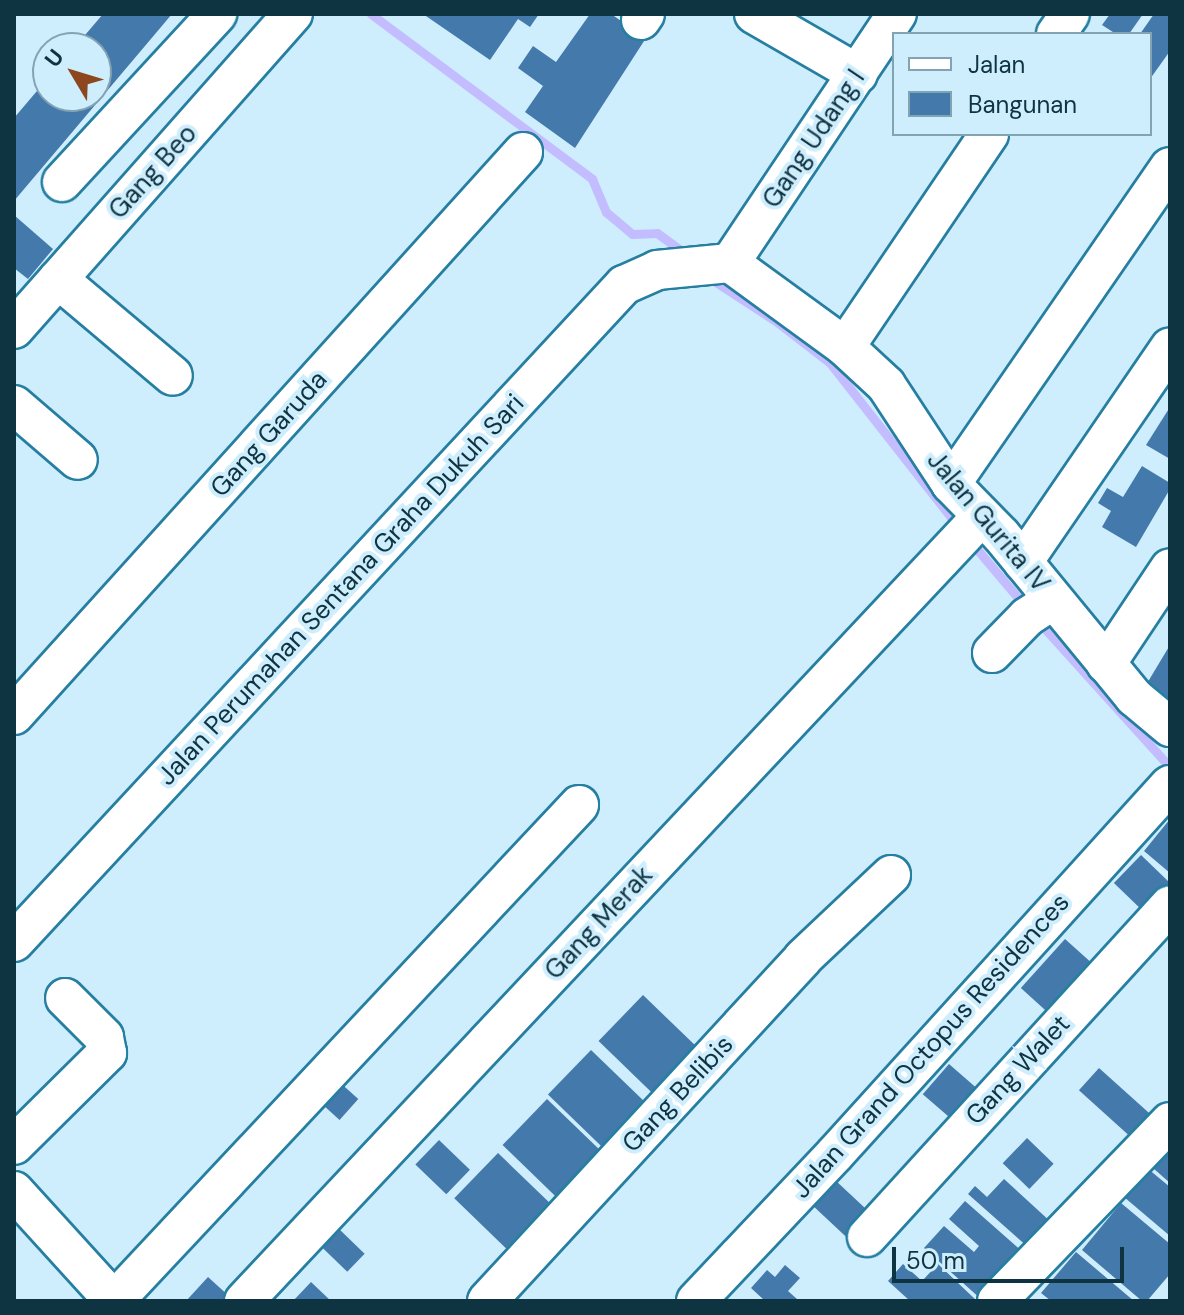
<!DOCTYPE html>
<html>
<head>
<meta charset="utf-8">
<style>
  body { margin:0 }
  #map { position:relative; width:1184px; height:1315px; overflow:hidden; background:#cfeefd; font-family:"DM Sans",sans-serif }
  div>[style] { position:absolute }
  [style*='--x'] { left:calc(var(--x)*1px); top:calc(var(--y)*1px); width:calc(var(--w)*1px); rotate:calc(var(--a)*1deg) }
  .stream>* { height:9px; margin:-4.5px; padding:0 4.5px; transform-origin:4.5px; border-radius:4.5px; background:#c3bdff }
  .building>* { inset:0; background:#4479ab; transform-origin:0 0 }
  .roads { filter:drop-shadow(2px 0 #267fa1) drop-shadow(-2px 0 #267fa1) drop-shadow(0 2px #267fa1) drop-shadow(0 -2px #267fa1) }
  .minor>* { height:38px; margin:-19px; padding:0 19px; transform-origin:19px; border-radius:19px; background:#fff }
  span { translate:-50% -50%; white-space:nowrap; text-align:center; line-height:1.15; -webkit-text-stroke:8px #cfeefd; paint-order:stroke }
  .street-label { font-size:26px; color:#0e3341 }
  .frame { position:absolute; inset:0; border:16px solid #0e3341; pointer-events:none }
  .legend { position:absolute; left:892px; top:32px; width:260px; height:104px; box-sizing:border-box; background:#cfeefd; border:2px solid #82a3b2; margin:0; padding:10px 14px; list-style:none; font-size:24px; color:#0e3341 }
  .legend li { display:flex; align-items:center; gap:16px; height:40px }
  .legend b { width:40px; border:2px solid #82a3b2 }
  .north { position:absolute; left:32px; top:32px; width:80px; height:80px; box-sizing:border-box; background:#cfeefd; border:2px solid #82a3b2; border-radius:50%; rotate:308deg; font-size:22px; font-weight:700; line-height:32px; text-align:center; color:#0e3341 }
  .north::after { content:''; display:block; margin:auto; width:28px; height:36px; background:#8c471e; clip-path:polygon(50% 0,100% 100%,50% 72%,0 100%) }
  .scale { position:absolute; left:892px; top:1247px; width:232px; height:36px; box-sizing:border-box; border:4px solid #0e3341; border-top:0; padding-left:10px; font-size:24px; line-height:28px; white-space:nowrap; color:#0e3341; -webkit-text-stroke:6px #cfeefd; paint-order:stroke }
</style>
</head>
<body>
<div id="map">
  <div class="stream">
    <div style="--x:371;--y:14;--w:276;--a:36.7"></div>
    <div style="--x:592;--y:179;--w:36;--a:67"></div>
    <div style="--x:606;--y:212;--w:34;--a:40"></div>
    <div style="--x:632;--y:234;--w:25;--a:-2"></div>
    <div style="--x:657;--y:233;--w:41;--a:36"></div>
    <div style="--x:708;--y:277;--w:82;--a:33.1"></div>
    <div style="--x:777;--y:322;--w:67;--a:37.7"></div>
    <div style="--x:830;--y:363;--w:207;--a:51.9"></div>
    <div style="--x:970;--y:541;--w:85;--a:49.8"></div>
    <div style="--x:1037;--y:620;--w:198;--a:47.9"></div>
  </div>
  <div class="building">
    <div style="clip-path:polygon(103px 14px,172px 14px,14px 201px,14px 118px,48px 78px,48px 96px,96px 96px,96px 48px,74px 48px)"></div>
    <div style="clip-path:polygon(423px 14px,539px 14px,530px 27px,518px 19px,490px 60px)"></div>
    <div style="clip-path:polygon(590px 14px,611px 14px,646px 38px,575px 148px,525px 112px,543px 86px,518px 68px,533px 46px,556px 62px)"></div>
    <div style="clip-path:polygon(1110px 14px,1143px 14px,1129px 34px,1116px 34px,1102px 25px)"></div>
    <div style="clip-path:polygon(1154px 14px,1170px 14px,1170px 51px,1150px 79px,1150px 34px,1140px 34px)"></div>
    <div style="clip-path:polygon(14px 215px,53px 249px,28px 279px,14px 268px)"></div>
    <div style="clip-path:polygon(1170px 407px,1170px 459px,1146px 445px)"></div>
    <div style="clip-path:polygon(1142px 466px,1170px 483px,1170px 489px,1136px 547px,1102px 527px,1111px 511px,1098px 503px,1107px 488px,1123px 497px)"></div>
    <div style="clip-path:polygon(1170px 645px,1170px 706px,1143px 690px)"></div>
    <div style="clip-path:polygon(1170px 819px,1170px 873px,1144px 851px)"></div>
    <div style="left:1141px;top:855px;width:40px;height:39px;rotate:44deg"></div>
    <div style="left:1065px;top:939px;width:42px;height:66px;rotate:42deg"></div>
    <div style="left:643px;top:995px;width:84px;height:64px;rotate:44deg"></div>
    <div style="left:591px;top:1050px;width:84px;height:62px;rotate:44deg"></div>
    <div style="left:949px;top:1064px;width:46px;height:40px;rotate:41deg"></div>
    <div style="left:1099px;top:1068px;width:79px;height:30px;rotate:42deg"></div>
    <div style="left:336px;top:1079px;width:30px;height:28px;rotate:42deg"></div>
    <div style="left:547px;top:1099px;width:84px;height:64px;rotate:44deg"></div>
    <div style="left:1027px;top:1138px;width:37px;height:35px;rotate:44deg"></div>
    <div style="left:439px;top:1140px;width:43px;height:34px;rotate:44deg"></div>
    <div style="clip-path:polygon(1166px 1151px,1170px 1154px,1170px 1183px,1153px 1168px)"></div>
    <div style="left:498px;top:1153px;width:84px;height:63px;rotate:44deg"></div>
    <div style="clip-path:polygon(1147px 1168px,1170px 1187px,1170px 1236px,1124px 1197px)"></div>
    <div style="clip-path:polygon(1004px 1179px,1052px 1223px,1029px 1248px,968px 1194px,975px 1186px,987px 1197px)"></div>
    <div style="left:835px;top:1180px;width:49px;height:34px;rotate:43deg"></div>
    <div style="clip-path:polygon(965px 1201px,1024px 1253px,982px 1300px,924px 1248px,944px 1226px,974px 1252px,979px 1246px,949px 1219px)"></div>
    <div style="clip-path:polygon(1121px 1203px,1170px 1244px,1170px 1274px,1147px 1301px,1142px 1301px,1082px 1250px)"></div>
    <div style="left:338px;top:1228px;width:37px;height:25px;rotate:44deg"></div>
    <div style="clip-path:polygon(1076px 1252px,1134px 1301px,1051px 1301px,1041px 1293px)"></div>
    <div style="clip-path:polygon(903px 1264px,922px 1281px,938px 1264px,977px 1301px,910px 1301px,888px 1281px)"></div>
    <div style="clip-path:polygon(785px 1265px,800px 1278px,788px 1291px,797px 1299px,795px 1301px,765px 1301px,751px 1288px,767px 1270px,775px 1277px)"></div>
    <div style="clip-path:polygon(208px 1277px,230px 1297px,226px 1301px,186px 1301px)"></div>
    <div style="clip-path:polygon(311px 1282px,331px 1301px,293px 1301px)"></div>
  </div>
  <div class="roads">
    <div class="minor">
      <div style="--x:754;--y:14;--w:120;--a:30"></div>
      <div style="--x:641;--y:20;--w:7;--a:-56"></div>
      <div style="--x:1056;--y:34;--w:24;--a:-55"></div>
      <div style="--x:62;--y:182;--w:229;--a:-47.3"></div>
      <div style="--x:730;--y:263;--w:142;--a:36.1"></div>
      <div style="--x:845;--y:347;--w:56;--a:42.8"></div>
      <div style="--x:886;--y:385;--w:118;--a:56.7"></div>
      <div style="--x:951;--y:484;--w:71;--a:45.6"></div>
      <div style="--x:1001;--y:535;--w:210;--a:50.6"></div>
      <div style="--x:1134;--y:697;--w:47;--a:39.8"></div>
      <div style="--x:730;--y:263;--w:300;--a:-56.2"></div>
      <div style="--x:58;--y:279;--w:150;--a:40.1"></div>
      <div style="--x:14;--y:329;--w:421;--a:-48.5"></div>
      <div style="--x:845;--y:347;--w:257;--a:-55.9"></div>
      <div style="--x:14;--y:405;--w:84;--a:40.7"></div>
      <div style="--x:951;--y:484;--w:385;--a:-55.4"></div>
      <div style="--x:1023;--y:562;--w:260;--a:-55.6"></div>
      <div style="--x:992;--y:653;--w:50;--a:-45.8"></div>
      <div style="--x:1027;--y:617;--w:31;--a:-33"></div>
      <div style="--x:1106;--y:664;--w:115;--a:-56.3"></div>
      <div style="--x:14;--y:715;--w:759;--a:-47.88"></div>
      <div style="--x:14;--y:942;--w:897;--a:-47.12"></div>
      <div style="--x:624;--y:285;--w:36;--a:-24"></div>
      <div style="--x:657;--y:270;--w:73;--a:-5.5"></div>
      <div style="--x:14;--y:1145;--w:131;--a:-44.7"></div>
      <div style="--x:107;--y:1053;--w:16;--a:-101"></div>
      <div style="--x:104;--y:1037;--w:55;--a:-135"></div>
      <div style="--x:14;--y:1191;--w:149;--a:47.7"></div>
      <div style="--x:867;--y:1237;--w:449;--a:-47.6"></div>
      <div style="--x:114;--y:1301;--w:680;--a:-46.85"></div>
      <div style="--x:244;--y:1301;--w:1076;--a:-46.77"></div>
      <div style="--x:487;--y:1301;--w:466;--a:-47.3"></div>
      <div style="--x:803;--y:958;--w:121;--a:-43.3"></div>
      <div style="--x:696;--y:1301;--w:202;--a:-46.6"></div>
      <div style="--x:835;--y:1154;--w:498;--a:-47.8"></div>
      <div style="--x:997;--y:1301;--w:249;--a:-46"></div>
    </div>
  </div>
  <div class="street-label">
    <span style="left:814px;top:139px;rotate:-56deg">Gang Udang I</span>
    <span style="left:153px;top:172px;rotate:-48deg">Gang Beo</span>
    <span style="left:269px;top:434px;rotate:-48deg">Gang Garuda</span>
    <span style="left:988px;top:522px;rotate:50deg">Jalan Gurita IV</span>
    <span style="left:341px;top:590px;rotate:-47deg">Jalan Perumahan Sentana Graha Dukuh Sari</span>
    <span style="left:599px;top:923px;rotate:-47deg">Gang Merak</span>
    <span style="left:931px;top:1046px;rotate:-48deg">Jalan Grand Octopus Residences</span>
    <span style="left:1018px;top:1070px;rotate:-47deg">Gang Walet</span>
    <span style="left:678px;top:1094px;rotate:-47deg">Gang Belibis</span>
  </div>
  <div class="frame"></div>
  <ul class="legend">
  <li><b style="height:10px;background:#fff"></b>Jalan</li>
  <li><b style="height:22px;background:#4479ab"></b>Bangunan</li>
  </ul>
  <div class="north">U</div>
  <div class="scale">50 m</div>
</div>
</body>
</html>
